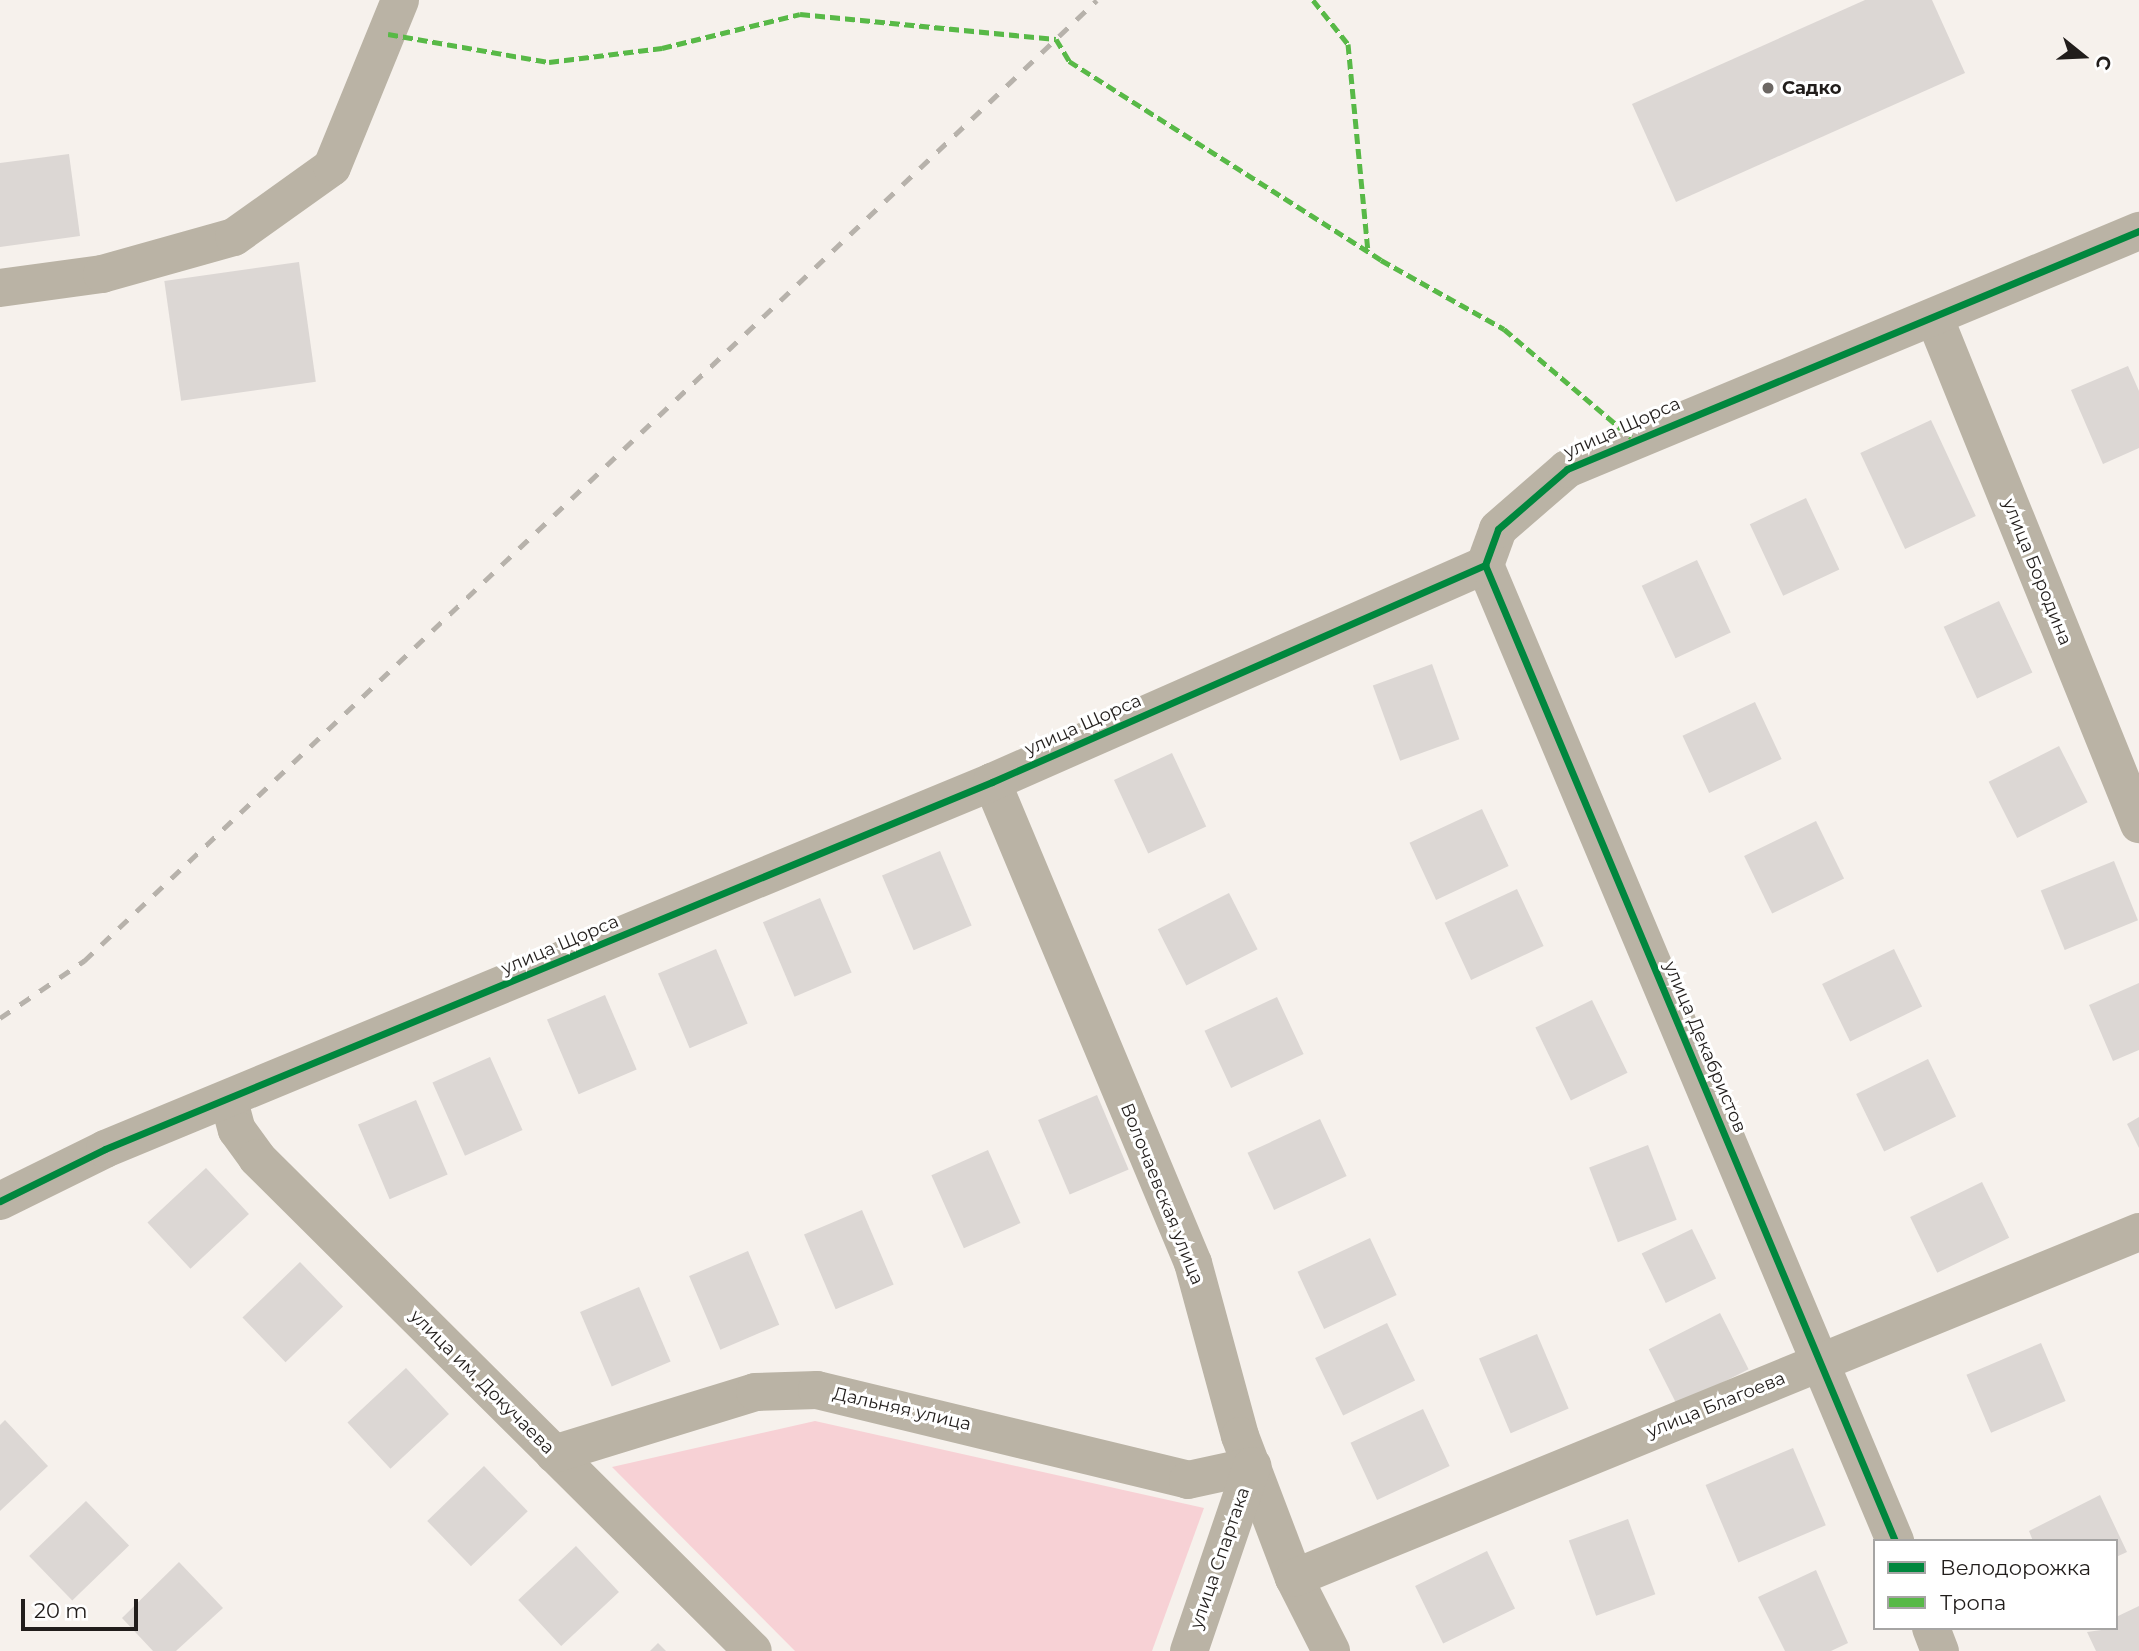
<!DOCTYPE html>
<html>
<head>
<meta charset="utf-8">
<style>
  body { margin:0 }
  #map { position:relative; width:2139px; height:1651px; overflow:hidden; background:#f6f1ec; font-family:Montserrat,sans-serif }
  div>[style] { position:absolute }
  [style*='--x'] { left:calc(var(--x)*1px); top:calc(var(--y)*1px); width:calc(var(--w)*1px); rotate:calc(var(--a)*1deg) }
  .green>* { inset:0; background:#f7d1d5 }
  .building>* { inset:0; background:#dcd7d4; transform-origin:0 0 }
  .minor>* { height:38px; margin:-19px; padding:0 19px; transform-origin:19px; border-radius:19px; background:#bab3a5 }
  .rail>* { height:5px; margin-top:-2.5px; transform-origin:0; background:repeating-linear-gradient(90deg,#b7b2ab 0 12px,transparent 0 24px) }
  .quiet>* { height:5px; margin-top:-2.5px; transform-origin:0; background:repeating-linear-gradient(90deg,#58b947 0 10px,transparent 0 15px) }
  .cycleway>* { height:7px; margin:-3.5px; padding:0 3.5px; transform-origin:3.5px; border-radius:3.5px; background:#00873e }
  .dots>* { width:19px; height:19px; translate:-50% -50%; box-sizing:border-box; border:4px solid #fff; border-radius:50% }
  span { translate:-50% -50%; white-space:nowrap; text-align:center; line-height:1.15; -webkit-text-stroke:6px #fff; paint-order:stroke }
  .poi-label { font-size:18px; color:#211d1b; font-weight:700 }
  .left { translate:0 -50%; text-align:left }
  .street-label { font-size:18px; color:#211d1b }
  .legend { position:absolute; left:1873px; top:1539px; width:245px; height:91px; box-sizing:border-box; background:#fff; border:2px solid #a6a5a4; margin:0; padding:9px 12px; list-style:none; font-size:21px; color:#211d1b }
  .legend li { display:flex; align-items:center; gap:14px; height:35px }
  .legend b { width:35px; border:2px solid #a6a5a4 }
  .north { position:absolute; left:2048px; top:21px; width:70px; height:70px; -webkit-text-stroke:5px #fff; paint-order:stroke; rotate:108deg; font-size:19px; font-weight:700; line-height:28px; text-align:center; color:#211d1b }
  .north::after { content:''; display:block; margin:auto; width:24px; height:32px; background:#211d1b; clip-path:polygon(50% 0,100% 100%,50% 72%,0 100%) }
  .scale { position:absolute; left:21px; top:1599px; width:117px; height:32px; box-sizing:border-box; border:4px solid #211d1b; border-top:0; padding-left:9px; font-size:21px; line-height:24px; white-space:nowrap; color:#211d1b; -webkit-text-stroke:5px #fff; paint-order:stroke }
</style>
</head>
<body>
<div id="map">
  <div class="green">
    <div style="clip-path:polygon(815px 1421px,1204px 1508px,1152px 1651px,795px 1651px,612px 1467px)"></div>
  </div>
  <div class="building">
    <div style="clip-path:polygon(1865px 0,1932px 0,1965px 73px,1676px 202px,1632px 104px)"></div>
    <div style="clip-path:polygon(69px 154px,80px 236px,0 247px,0 163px)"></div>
    <div style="left:299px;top:262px;width:121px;height:136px;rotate:82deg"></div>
    <div style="clip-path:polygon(2128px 366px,2139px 391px,2139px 448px,2103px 464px,2071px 390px)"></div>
    <div style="left:1931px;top:420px;width:106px;height:78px;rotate:65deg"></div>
    <div style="left:1806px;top:498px;width:79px;height:62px;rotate:65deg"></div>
    <div style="left:1697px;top:560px;width:80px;height:61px;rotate:65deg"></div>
    <div style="left:1999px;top:601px;width:79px;height:61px;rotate:65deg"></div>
    <div style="left:1432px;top:664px;width:80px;height:63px;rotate:70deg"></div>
    <div style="left:1755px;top:702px;width:63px;height:80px;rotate:65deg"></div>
    <div style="left:2059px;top:746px;width:63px;height:79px;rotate:63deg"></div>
    <div style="left:1172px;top:753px;width:81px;height:64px;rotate:65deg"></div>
    <div style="left:1482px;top:809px;width:63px;height:80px;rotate:65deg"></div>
    <div style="left:1816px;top:821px;width:64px;height:80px;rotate:64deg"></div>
    <div style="left:940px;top:851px;width:81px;height:63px;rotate:67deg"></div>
    <div style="left:2114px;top:861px;width:64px;height:79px;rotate:68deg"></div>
    <div style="left:1517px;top:889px;width:63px;height:80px;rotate:65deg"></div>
    <div style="left:1229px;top:893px;width:63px;height:80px;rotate:63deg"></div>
    <div style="left:820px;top:898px;width:81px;height:62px;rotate:67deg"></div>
    <div style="left:716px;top:949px;width:81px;height:63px;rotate:67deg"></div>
    <div style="left:1894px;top:949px;width:64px;height:80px;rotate:64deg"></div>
    <div style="clip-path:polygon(2139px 983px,2139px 1050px,2113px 1061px,2089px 1005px)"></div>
    <div style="left:605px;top:995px;width:81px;height:63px;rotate:67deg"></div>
    <div style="left:1277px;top:997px;width:63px;height:80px;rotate:65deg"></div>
    <div style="left:1592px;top:1000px;width:81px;height:63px;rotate:64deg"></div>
    <div style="left:490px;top:1057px;width:80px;height:63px;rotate:66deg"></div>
    <div style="left:1928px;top:1059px;width:64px;height:80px;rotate:64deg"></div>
    <div style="left:1097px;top:1095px;width:81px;height:64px;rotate:67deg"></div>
    <div style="left:416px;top:1100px;width:81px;height:63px;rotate:67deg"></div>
    <div style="clip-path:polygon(2139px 1117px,2139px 1148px,2127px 1124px)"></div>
    <div style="left:1320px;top:1119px;width:63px;height:80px;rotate:65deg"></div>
    <div style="left:1648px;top:1145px;width:80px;height:63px;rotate:69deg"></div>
    <div style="left:988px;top:1150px;width:80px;height:62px;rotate:66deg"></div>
    <div style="left:206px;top:1168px;width:63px;height:80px;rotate:47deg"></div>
    <div style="left:1982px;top:1182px;width:62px;height:80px;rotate:64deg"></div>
    <div style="left:862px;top:1210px;width:81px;height:63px;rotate:67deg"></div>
    <div style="left:1692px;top:1229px;width:55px;height:56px;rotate:64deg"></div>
    <div style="left:1370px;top:1238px;width:63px;height:80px;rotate:65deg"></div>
    <div style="left:748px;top:1251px;width:80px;height:64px;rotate:67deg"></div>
    <div style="left:300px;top:1262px;width:62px;height:80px;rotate:46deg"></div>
    <div style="left:639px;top:1287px;width:81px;height:64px;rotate:67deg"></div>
    <div style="left:1720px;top:1313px;width:63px;height:80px;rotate:63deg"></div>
    <div style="left:1387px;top:1323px;width:64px;height:80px;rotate:64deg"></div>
    <div style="left:1537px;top:1334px;width:81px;height:63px;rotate:67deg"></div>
    <div style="left:2041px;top:1343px;width:63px;height:81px;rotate:67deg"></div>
    <div style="left:406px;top:1368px;width:63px;height:80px;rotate:47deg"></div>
    <div style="left:1423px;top:1409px;width:63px;height:80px;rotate:65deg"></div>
    <div style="clip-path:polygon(5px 1420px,48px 1466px,0 1511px,0 1425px)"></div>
    <div style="left:1793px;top:1448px;width:84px;height:95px;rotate:67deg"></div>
    <div style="left:484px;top:1466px;width:63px;height:79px;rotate:46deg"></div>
    <div style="clip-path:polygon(2100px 1495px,2127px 1552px,2116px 1557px,2116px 1541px,2033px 1541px,2029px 1531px)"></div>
    <div style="left:86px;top:1501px;width:62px;height:79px;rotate:46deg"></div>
    <div style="left:1628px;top:1519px;width:80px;height:63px;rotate:70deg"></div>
    <div style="left:576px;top:1546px;width:63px;height:79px;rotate:47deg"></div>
    <div style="left:1487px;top:1551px;width:64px;height:80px;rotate:64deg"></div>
    <div style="clip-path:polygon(179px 1562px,223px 1608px,176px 1651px,153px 1651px,122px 1618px)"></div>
    <div style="clip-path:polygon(1816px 1570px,1848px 1643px,1831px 1651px,1785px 1651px,1758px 1597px)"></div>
    <div style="clip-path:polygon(2139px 1606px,2139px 1651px,2096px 1651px,2087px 1632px,2116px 1628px,2116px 1617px)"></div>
    <div style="clip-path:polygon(658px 1643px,666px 1651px,650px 1651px)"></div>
  </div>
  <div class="minor">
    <div style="--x:0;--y:288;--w:103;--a:-7.8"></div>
    <div style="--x:102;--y:274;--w:137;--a:-15.7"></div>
    <div style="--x:234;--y:237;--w:120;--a:-35.5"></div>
    <div style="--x:332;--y:167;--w:180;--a:-67.8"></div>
    <div style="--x:1935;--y:319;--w:545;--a:68"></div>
    <div style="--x:1485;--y:565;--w:1059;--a:67.21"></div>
    <div style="--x:992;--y:782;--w:521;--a:67.32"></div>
    <div style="--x:1193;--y:1263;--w:179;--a:74.8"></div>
    <div style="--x:1240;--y:1436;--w:152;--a:69.2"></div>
    <div style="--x:1294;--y:1578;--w:82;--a:63.1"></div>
    <div style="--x:229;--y:1101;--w:30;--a:75"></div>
    <div style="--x:237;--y:1130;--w:34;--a:54"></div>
    <div style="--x:257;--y:1158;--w:699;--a:44.83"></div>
    <div style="--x:0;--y:1201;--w:117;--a:-26.3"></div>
    <div style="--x:105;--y:1149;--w:960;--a:-22.48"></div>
    <div style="--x:992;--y:782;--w:539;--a:-23.76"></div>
    <div style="--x:1485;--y:565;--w:38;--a:-70"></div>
    <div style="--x:1498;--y:529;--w:91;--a:-41"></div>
    <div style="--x:1567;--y:469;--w:620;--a:-22.59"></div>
    <div style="--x:554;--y:1454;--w:210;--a:-17.1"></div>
    <div style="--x:755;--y:1392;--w:62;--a:-1.8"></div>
    <div style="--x:817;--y:1390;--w:382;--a:13.6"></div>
    <div style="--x:1188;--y:1480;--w:66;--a:-12.3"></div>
    <div style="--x:1294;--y:1578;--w:913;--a:-22.27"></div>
    <div style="--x:1931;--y:1628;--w:25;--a:69"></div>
    <div style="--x:1189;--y:1651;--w:195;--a:-71.2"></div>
  </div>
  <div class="rail">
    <div style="--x:0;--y:1018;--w:102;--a:-34.2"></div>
    <div style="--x:84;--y:961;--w:1396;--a:-43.49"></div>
  </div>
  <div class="quiet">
    <div style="--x:1313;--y:0;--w:56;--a:51.5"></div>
    <div style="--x:1348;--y:44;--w:208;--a:84.5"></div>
    <div style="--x:388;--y:34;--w:163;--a:9.9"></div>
    <div style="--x:549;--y:62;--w:114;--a:-7.1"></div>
    <div style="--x:662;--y:48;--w:142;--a:-13.8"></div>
    <div style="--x:800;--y:14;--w:257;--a:5.6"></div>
    <div style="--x:1056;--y:39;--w:26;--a:59"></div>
    <div style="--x:1069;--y:61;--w:370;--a:32.5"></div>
    <div style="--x:1381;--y:260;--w:141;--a:29.3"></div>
    <div style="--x:1504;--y:329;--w:167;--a:40.4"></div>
  </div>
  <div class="cycleway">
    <div style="--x:1485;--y:565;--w:1059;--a:67.21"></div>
    <div style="--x:0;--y:1201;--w:117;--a:-26.3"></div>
    <div style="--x:105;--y:1149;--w:960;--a:-22.48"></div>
    <div style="--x:992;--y:782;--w:539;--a:-23.76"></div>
    <div style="--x:1485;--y:565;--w:38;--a:-70"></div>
    <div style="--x:1498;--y:529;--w:91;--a:-41"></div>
    <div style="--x:1567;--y:469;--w:620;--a:-22.59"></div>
  </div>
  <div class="dots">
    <div style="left:1768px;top:88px;background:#6c6764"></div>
  </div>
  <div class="poi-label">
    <span class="left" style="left:1782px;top:88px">Садко</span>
  </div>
  <div class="street-label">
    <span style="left:1622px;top:428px;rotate:-24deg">улица Щорса</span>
    <span style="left:2037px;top:572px;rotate:68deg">улица Бородина</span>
    <span style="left:1083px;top:725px;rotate:-24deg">улица Щорса</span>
    <span style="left:560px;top:945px;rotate:-23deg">улица Щорса</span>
    <span style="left:1705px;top:1047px;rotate:67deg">улица Декабристов</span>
    <span style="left:1162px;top:1194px;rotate:68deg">Волочаевская улица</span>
    <span style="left:482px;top:1382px;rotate:45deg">улица им. Докучаева</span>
    <span style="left:1716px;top:1405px;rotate:-22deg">улица Благоева</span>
    <span style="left:902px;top:1409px;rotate:13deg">Дальняя улица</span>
    <span style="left:1220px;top:1558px;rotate:-71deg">улица Спартака</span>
  </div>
  <ul class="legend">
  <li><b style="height:9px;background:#00873e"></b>Велодорожка</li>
  <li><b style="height:9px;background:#58b947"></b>Тропа</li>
  </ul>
  <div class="north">С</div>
  <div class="scale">20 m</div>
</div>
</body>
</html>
